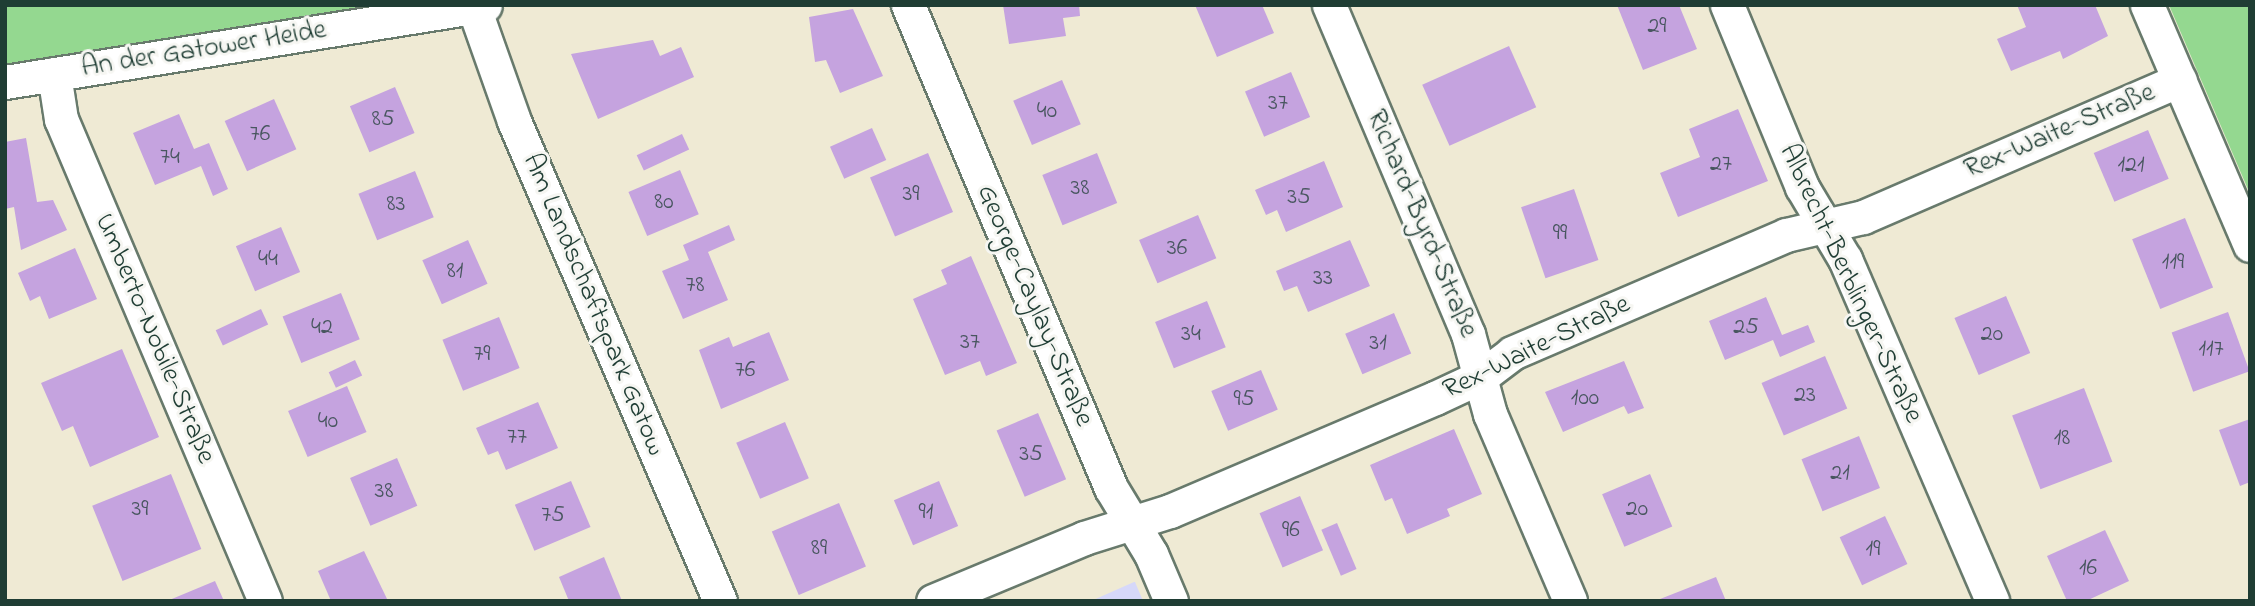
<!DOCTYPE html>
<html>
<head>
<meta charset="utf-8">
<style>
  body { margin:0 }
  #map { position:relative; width:2255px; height:606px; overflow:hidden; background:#efead4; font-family:"Indie Flower",sans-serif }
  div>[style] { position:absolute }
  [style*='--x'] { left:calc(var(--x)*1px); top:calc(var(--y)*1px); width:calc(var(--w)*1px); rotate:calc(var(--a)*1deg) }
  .built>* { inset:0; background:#d6d8f9 }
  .green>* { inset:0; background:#94d890 }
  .building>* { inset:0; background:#c5a3df; transform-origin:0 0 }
  .roads { filter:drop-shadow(2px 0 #687a6c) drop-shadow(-2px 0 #687a6c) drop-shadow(0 2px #687a6c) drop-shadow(0 -2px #687a6c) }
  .street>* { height:33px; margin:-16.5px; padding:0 16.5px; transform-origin:16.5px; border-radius:16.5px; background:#fff }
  span { translate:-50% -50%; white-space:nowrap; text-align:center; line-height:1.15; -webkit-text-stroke:6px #f6f6f2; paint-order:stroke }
  .number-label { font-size:24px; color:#48565f }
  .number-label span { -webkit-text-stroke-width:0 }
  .street-label { font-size:28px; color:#1f3d34 }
  .frame { position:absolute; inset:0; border:7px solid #1f3d34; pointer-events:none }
</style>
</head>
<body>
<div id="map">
  <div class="built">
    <div style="clip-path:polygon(1135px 582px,1143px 601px,1091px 601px,1134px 582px)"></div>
  </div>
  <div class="green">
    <div style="clip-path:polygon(5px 5px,392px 5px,5px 64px)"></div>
    <div style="clip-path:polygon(2169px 5px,2250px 5px,2250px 194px)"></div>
  </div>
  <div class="building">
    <div style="clip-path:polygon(1003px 5px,1079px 5px,1080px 16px,1063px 18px,1066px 36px,1009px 44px)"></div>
    <div style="clip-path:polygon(1195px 5px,1262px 5px,1274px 33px,1217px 57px)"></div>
    <div style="clip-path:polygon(1617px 5px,1679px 5px,1697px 49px,1643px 70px)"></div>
    <div style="clip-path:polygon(2017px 5px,2095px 5px,2108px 36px,2063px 59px,2060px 51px,2011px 71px,1997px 39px,2026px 27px)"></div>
    <div style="clip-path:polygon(853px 9px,883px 76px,840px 93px,826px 60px,815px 62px,809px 17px)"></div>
    <div style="clip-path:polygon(653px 40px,660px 56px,681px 47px,694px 77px,598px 119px,571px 54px)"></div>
    <div style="left:1509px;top:46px;width:67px;height:95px;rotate:66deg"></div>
    <div style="left:1291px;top:72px;width:49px;height:50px;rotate:67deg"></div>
    <div style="left:1062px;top:80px;width:48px;height:53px;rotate:67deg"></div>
    <div style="left:395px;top:87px;width:50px;height:49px;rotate:67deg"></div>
    <div style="left:274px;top:99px;width:55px;height:54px;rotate:66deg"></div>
    <div style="clip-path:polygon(1738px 109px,1768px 181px,1678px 217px,1660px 173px,1700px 157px,1689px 129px)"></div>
    <div style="clip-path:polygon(179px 114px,194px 149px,209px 143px,228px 189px,213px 196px,201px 166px,155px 185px,133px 133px)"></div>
    <div style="left:872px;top:128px;width:35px;height:46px;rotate:66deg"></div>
    <div style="left:2148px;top:130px;width:53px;height:59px;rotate:67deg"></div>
    <div style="left:682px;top:134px;width:17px;height:50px;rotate:65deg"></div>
    <div style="clip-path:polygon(26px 138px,37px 202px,53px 200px,67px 230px,21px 250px,14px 207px,5px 209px,5px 142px)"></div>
    <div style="left:928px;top:153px;width:64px;height:63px;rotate:67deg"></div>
    <div style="left:1097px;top:153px;width:54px;height:59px;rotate:68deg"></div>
    <div style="clip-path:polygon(1324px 161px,1343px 207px,1286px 232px,1277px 210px,1266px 215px,1255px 190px)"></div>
    <div style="left:680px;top:170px;width:48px;height:56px;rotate:67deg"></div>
    <div style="left:415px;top:171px;width:50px;height:61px;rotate:68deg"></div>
    <div style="left:1574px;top:189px;width:75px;height:56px;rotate:71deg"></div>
    <div style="left:1198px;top:215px;width:47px;height:64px;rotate:67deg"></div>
    <div style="left:2185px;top:218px;width:75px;height:57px;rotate:68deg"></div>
    <div style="clip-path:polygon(729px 225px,735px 240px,708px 252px,728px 300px,683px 319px,662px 271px,689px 260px,683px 245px)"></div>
    <div style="left:281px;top:227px;width:49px;height:49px;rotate:67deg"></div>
    <div style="left:468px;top:240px;width:48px;height:50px;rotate:66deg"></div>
    <div style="clip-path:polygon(1350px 240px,1370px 286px,1308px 312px,1297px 286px,1284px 291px,1276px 271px)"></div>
    <div style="clip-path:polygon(75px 248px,97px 299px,49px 319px,40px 296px,30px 301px,18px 273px)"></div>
    <div style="clip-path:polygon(971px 256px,1017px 363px,986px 376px,980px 361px,945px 375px,913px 299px,947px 284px,941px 270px)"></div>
    <div style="left:341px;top:293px;width:50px;height:63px;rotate:68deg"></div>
    <div style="left:2006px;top:296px;width:62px;height:56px;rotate:67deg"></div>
    <div style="clip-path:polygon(1766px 297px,1782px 335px,1808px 325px,1815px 342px,1780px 357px,1773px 340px,1725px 360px,1709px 321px)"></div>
    <div style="left:1207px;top:301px;width:50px;height:56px;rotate:68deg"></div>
    <div style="left:261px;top:309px;width:17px;height:50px;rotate:65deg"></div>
    <div style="left:2228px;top:312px;width:63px;height:60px;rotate:70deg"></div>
    <div style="left:1394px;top:313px;width:44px;height:53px;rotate:67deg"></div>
    <div style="left:499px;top:317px;width:55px;height:61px;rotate:68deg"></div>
    <div style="clip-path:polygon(769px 332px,789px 380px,721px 409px,699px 350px,729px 337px,733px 347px)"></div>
    <div style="clip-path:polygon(122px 349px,159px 437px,90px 467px,73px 426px,62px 431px,41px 383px)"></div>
    <div style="left:1825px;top:356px;width:57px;height:69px;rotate:67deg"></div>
    <div style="left:355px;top:360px;width:17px;height:29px;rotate:65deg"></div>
    <div style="clip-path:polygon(1624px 361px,1644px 408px,1628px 414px,1624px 406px,1563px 432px,1545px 392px)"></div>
    <div style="left:1261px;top:370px;width:43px;height:54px;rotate:67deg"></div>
    <div style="left:347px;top:386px;width:50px;height:64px;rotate:67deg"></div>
    <div style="left:2084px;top:388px;width:79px;height:77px;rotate:69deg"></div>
    <div style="clip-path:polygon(538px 402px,558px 448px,506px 470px,498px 451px,488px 455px,476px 428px)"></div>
    <div style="left:1038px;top:413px;width:72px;height:45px;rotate:67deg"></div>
    <div style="clip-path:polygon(2250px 419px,2250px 482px,2240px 486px,2219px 430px)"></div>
    <div style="left:785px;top:422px;width:61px;height:53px;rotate:67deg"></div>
    <div style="clip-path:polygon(1454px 429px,1482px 494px,1447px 509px,1450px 516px,1407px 534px,1392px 498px,1385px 501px,1370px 465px)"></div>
    <div style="left:1859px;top:436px;width:56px;height:62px;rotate:68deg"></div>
    <div style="left:397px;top:458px;width:52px;height:51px;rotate:67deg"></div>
    <div style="left:171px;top:474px;width:81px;height:85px;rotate:68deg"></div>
    <div style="left:1650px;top:474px;width:57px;height:52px;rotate:67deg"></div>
    <div style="left:571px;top:481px;width:50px;height:61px;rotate:67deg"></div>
    <div style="left:939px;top:481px;width:49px;height:49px;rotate:67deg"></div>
    <div style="left:1300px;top:496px;width:59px;height:44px;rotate:67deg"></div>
    <div style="left:839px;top:503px;width:69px;height:73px;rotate:67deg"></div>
    <div style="left:1885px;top:516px;width:53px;height:50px;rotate:65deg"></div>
    <div style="left:1337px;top:523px;width:50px;height:17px;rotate:67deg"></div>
    <div style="clip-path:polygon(2105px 530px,2129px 581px,2086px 601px,2067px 601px,2047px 556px)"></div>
    <div style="clip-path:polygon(364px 551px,388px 601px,331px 601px,318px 571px)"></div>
    <div style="clip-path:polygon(604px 557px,622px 601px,569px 601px,559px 577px)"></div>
    <div style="clip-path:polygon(1716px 577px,1726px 601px,1655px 601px)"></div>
    <div style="clip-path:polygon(215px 581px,224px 601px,167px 601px)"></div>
  </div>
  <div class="roads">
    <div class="street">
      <div style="--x:473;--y:5;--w:123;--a:70.5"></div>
      <div style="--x:514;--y:121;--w:522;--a:66.77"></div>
      <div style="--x:908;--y:5;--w:524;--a:67.2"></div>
      <div style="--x:1111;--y:488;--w:77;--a:58.8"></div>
      <div style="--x:1151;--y:554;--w:51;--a:66.9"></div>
      <div style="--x:1329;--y:5;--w:357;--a:67.1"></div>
      <div style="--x:1468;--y:334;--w:83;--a:74.6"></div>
      <div style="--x:1490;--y:414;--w:203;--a:66.8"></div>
      <div style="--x:1727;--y:5;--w:197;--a:67.6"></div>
      <div style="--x:1802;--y:187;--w:84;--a:59.2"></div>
      <div style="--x:1845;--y:259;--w:372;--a:66.7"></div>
      <div style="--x:2147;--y:5;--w:261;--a:66.8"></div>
      <div style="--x:54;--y:74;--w:46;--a:81.2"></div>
      <div style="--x:61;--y:119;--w:523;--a:67.06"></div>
      <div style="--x:5;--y:82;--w:486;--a:-9.1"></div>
      <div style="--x:933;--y:601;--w:164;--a:-22.6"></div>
      <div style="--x:1084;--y:538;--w:90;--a:-17.4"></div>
      <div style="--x:1170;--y:511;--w:288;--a:-23.1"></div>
      <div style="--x:1435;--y:398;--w:52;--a:-25.1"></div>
      <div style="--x:1482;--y:376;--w:38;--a:-37"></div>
      <div style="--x:1512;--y:353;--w:298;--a:-23.3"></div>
      <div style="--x:1786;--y:235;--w:79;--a:-13.2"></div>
      <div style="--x:1863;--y:217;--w:345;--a:-23.4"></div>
    </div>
  </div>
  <div class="number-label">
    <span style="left:1657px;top:27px">29</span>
    <span style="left:1278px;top:104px">37</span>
    <span style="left:1047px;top:112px">40</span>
    <span style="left:383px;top:120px">85</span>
    <span style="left:260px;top:135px">76</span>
    <span style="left:170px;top:158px">74</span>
    <span style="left:1721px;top:165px">27</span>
    <span style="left:2131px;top:166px">121</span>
    <span style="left:1080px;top:189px">38</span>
    <span style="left:911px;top:195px">39</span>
    <span style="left:1299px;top:198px">35</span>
    <span style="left:664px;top:203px">80</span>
    <span style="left:396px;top:205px">83</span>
    <span style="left:1560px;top:234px">99</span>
    <span style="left:1177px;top:249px">36</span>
    <span style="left:268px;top:260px">44</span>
    <span style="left:2173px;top:263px">119</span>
    <span style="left:455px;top:272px">81</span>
    <span style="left:1323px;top:279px">33</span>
    <span style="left:695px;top:286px">78</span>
    <span style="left:322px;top:328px">42</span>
    <span style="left:1746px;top:328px">25</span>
    <span style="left:1191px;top:335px">34</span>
    <span style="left:1992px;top:335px">20</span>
    <span style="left:970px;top:343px">37</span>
    <span style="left:1378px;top:344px">31</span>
    <span style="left:2211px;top:350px">117</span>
    <span style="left:482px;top:355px">79</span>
    <span style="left:745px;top:371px">76</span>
    <span style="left:1805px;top:396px">23</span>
    <span style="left:1585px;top:399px">100</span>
    <span style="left:1244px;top:400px">95</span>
    <span style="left:328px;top:422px">40</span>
    <span style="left:517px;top:438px">77</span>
    <span style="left:2062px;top:439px">18</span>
    <span style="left:1031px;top:455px">35</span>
    <span style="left:1840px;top:474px">21</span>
    <span style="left:384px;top:492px">38</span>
    <span style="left:140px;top:510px">39</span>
    <span style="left:1637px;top:510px">20</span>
    <span style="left:926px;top:513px">91</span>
    <span style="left:553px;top:516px">75</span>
    <span style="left:1291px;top:531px">96</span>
    <span style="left:819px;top:549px">89</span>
    <span style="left:1873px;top:550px">19</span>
    <span style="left:2088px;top:569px">16</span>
  </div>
  <div class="street-label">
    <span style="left:204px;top:50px;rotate:-9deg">An der Gatower Heide</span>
    <span style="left:2060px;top:132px;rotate:-23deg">Rex-Waite-Straße</span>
    <span style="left:1421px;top:224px;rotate:67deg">Richard-Byrd-Straße</span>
    <span style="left:1850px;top:284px;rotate:65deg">Albrecht-Berblinger-Straße</span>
    <span style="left:593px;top:305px;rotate:67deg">Am Landschaftspark Gatow</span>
    <span style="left:1034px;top:306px;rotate:67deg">George-Caylay-Straße</span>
    <span style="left:154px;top:339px;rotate:67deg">Umberto-Nobile-Straße</span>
    <span style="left:1537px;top:348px;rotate:-26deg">Rex-Waite-Straße</span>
  </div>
  <div class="frame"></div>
</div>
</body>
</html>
